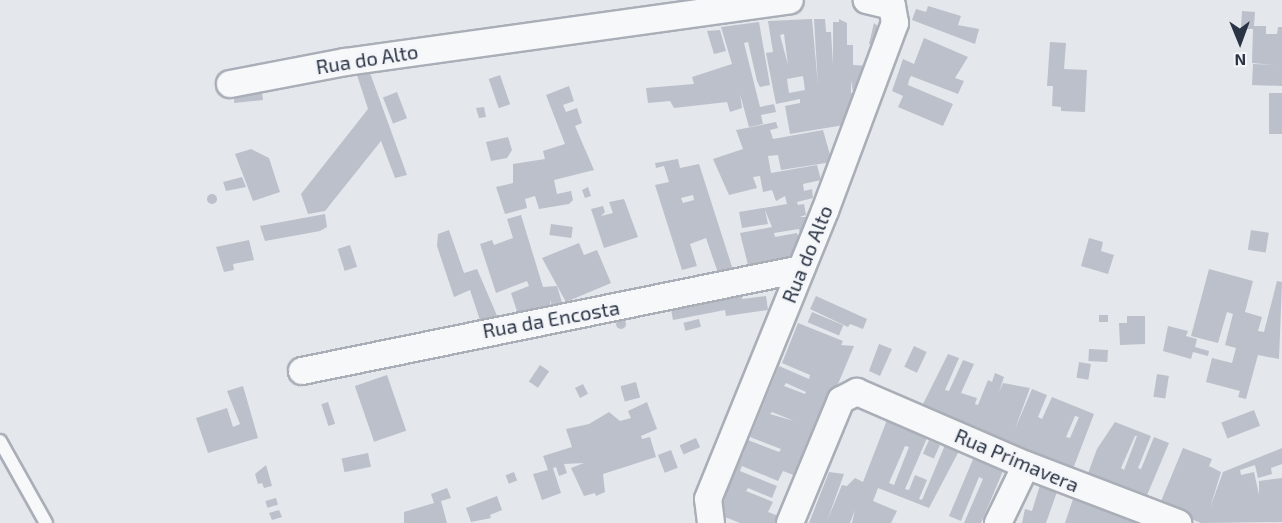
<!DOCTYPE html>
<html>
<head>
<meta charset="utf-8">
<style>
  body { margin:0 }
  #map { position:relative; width:1282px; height:523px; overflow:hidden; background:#e4e7ec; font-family:"Exo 2",sans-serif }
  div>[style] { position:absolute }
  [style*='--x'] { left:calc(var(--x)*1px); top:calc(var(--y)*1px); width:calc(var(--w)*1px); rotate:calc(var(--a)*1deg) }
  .building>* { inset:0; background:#bbc0ca; transform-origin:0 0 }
  .round { border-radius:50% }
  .roads { filter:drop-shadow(2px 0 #a9aeb7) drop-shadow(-2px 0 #a9aeb7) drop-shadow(0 2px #a9aeb7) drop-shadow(0 -2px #a9aeb7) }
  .lane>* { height:12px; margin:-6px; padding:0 6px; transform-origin:6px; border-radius:6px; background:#f7f8fa }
  .street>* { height:26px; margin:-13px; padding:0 13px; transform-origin:13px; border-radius:13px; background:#f7f8fa }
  span { translate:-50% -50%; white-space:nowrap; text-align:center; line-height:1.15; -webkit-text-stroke:6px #f4f6f9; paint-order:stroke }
  .street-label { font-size:20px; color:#2b3445 }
  .north { position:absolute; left:1210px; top:12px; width:60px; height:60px; -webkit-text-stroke:4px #f4f6f9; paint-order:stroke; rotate:179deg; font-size:16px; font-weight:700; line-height:24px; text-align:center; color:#2b3445 }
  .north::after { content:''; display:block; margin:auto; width:21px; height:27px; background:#2b3445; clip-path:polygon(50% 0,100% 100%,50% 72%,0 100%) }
</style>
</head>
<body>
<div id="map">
  <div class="building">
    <div style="clip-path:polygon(928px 6px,961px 16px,958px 25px,979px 29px,975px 44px,912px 20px,916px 9px,926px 12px)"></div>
    <div style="clip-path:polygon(1242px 11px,1255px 12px,1254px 26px,1266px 26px,1266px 34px,1277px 34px,1278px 27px,1282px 27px,1282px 86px,1252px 85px,1253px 64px,1275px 65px,1252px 63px,1253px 29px,1241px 29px)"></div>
    <div style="clip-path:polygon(evenodd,812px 19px,818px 86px,814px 19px,825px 19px,826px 32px,831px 32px,833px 65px,833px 22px,839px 22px,839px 19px,847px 23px,847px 45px,853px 45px,853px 65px,872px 66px,865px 90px,853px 92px,851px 80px,851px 93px,861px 92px,844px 125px,790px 134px,785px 106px,800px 103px,800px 99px,776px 104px,766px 53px,773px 52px,768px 21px,812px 19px,784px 34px,788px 65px,780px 35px,784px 34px,812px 19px,803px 76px,805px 90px,789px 93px,787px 79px,803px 76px)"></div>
    <div style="clip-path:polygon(759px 22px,770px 85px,760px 87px,757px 81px,748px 42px,744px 43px,760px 107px,774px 104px,776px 112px,761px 115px,763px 124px,749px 127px,740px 94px,742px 108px,730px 112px,727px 102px,674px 108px,670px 101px,648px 103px,646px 88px,694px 84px,692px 77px,732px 64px,721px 27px)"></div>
    <div style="clip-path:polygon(874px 23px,882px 30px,877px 46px,869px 44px)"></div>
    <div style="clip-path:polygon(720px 30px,726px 51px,714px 54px,707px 31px)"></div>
    <div style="clip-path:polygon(924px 38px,968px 57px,955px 78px,964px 81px,958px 94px,911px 76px,909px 80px,908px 85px,953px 104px,943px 126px,898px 107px,903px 96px,892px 91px,903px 59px,914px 64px)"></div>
    <div style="clip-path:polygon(1050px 42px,1066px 43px,1064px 69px,1087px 70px,1085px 112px,1061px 111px,1061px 107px,1052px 106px,1053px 86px,1047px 86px)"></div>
    <div style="clip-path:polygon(370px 73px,407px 175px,395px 178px,381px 141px,325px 211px,308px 214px,301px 194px,368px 109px,357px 75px)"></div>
    <div style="left:500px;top:75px;width:31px;height:12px;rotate:71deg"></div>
    <div style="clip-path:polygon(569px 86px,574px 101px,563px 105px,566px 112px,577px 108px,582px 123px,575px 126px,594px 170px,554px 180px,557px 194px,571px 191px,573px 200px,569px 204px,539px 209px,535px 196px,525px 199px,527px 208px,505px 214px,496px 187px,513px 183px,513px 164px,545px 159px,543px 151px,565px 144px,546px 95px)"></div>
    <div style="clip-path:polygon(261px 87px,263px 100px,234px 103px,235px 91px)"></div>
    <div style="left:397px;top:92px;width:28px;height:15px;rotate:69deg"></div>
    <div style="left:1269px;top:93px;width:13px;height:41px"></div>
    <div style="clip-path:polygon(484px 107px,486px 117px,479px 118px,476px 108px)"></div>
    <div style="clip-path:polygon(776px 122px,778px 128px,770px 130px,773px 139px,823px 130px,832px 162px,781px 170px,778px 155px,768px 156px,771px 173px,817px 165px,821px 180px,803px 184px,804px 191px,812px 189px,813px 198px,797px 202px,798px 205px,804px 204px,806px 215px,799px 217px,806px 217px,806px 233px,800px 234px,799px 229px,774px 233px,775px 237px,797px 233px,802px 246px,794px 249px,797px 257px,749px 269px,740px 233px,772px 227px,765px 210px,768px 224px,742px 228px,739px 212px,787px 204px,785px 196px,776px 201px,772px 190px,763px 192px,760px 176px,753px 177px,757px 188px,729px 195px,713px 159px,743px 149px,736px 130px)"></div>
    <div style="clip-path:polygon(508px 137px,512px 150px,507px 158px,491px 161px,486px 142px)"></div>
    <div style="clip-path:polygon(251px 149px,269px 158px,280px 192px,253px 201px,235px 154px)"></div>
    <div style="clip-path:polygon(evenodd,678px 159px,680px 168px,699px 164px,733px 270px,718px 273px,706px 238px,690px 244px,697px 266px,682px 270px,655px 185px,669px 182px,664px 166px,656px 168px,655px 163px,678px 159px,693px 195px,694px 200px,683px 203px,681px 198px,693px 195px)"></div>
    <div style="clip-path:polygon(242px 177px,246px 187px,226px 191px,223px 182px)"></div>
    <div style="clip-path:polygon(588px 187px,591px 196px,585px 198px,582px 190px)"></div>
    <div class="round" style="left:207px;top:194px;width:10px;height:10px"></div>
    <div style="clip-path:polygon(624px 199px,638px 237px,604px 248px,591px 209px,603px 206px,605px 212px,601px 216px,613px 213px,609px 202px)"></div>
    <div style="clip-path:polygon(325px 214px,327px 227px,320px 231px,265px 241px,260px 226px)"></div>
    <div style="clip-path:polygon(521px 215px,543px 287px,557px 286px,563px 306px,553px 308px,550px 300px,551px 309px,518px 314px,511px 293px,529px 286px,527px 281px,496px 293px,480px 244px,492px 240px,494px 245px,513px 238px,507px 219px)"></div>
    <div style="left:551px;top:224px;width:22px;height:11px;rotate:8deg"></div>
    <div style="clip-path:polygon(449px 230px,464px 273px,477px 269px,498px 318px,481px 323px,470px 290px,454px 297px,437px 246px,438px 234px)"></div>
    <div style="left:1251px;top:230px;width:18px;height:20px;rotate:9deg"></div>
    <div style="clip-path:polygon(1089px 238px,1103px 242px,1101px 251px,1114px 255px,1108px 274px,1081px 266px)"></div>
    <div style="clip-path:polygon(249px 240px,254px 260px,233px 264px,234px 270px,224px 272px,216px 247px)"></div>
    <div style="clip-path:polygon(579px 243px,584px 255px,597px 250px,611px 283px,566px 302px,542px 258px)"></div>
    <div style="left:350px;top:245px;width:23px;height:13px;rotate:72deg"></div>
    <div style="clip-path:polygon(1209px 269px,1253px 281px,1245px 312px,1262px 317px,1258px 331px,1264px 332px,1277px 281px,1282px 282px,1279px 359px,1258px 355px,1246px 399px,1238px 397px,1240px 391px,1206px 382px,1212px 358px,1232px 363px,1236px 348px,1225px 345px,1233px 314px,1227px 312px,1218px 343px,1191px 336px)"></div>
    <div style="clip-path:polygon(742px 296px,742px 299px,766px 296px,768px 310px,726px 316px,725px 310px,673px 320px,671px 309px)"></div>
    <div style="clip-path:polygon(816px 296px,867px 319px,863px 329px,850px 324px,848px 327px,810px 309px)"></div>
    <div style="left:812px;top:312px;width:34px;height:11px;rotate:23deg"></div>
    <div style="left:1099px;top:315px;width:9px;height:7px"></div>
    <div style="clip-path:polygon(1127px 316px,1145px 316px,1145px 344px,1120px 345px,1119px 323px,1127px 323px)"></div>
    <div style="left:699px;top:319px;width:8px;height:16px;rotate:76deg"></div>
    <div class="round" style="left:616px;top:319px;width:10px;height:10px"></div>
    <div style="clip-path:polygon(evenodd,798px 323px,843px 341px,841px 345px,854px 346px,799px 477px,783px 471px,778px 481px,742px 466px,740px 471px,777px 486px,772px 498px,748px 488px,746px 491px,773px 502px,768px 512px,781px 517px,779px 523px,740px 523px,720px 515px,739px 453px,743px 455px,748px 440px,779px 452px,781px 449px,750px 437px,779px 366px,809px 379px,810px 375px,782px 363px,798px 323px,786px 383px,806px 392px,805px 394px,784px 386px,786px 383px,798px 323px,772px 412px,794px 421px,770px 414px,772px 412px)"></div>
    <div style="clip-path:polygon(1168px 326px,1188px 331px,1186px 336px,1197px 339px,1195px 347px,1209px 351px,1208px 356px,1193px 352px,1191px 359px,1163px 351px)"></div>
    <div style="clip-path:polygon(879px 344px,892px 349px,880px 376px,869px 371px)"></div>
    <div style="left:914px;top:346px;width:14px;height:23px;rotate:25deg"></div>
    <div style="left:1089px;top:349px;width:19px;height:12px;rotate:3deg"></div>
    <div style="clip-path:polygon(evenodd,948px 354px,959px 358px,945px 390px,949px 391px,963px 360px,974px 364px,961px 393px,977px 398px,975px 404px,978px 405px,988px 380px,992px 382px,995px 373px,1004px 377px,999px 392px,1003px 383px,1030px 388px,1015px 429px,1032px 389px,1047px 395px,1038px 417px,1042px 419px,1052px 397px,1094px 414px,1071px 474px,920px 410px,948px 354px,1075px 416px,1079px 417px,1070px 438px,1066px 437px,1075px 416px)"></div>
    <div style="left:1079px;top:362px;width:12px;height:16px;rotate:9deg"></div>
    <div style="left:540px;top:365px;width:11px;height:20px;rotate:34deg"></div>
    <div style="left:1157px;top:374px;width:12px;height:23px;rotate:9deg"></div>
    <div style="left:387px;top:375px;width:59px;height:34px;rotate:71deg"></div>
    <div style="left:636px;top:382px;width:16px;height:16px;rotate:75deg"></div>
    <div style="left:583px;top:384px;width:11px;height:9px;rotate:63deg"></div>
    <div style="clip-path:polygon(243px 386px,258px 438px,208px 453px,196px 418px,227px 408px,233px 427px,240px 424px,227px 391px)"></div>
    <div style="left:328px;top:402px;width:23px;height:7px;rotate:72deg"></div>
    <div style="clip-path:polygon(647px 402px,657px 429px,641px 436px,642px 439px,650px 437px,656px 457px,603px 474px,605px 492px,596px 496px,595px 493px,584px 496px,571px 468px,584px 463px,564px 464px,567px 473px,559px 476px,556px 467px,553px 468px,561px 493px,542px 500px,533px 474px,548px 470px,543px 456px,572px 447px,566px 429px,589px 424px,609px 412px,620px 421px,631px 418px,628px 411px)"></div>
    <div style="left:1254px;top:410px;width:17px;height:35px;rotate:69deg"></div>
    <div style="clip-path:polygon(evenodd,887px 420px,927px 438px,905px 489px,909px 490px,915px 475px,927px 480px,919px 499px,922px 500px,945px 445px,959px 451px,929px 508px,878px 488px,873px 501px,897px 511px,891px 523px,852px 523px,855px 510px,850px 523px,809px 523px,829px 472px,844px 474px,827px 521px,842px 485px,847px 486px,855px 478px,863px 482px,887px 420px,905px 446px,909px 447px,894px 485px,889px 483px,905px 446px)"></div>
    <div style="clip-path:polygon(evenodd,1115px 422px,1151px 436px,1138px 468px,1141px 469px,1154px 437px,1169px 443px,1145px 500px,1087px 476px,1097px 449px,1115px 422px,1135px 436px,1137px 436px,1124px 470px,1121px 468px,1135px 436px)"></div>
    <div style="left:696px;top:438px;width:10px;height:18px;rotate:66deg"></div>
    <div style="left:929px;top:440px;width:12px;height:15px;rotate:24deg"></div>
    <div style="clip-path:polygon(1183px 448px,1212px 459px,1209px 466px,1221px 472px,1210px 508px,1223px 472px,1282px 448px,1282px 464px,1271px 468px,1272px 474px,1258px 478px,1255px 465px,1240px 470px,1241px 475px,1254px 472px,1259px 495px,1259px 481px,1282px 478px,1282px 522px,1201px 523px,1159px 506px)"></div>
    <div style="left:671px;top:450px;width:19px;height:14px;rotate:69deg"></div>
    <div style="left:368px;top:453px;width:14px;height:27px;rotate:78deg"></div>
    <div style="clip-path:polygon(974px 457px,1003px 471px,981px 523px,964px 523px,983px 479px,979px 477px,961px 521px,949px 516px)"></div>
    <div style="clip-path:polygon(266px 465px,272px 486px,264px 488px,262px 483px,258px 484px,255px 474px)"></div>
    <div style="left:514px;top:472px;width:9px;height:9px;rotate:69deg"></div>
    <div style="clip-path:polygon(1041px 482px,1058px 489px,1046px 523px,1022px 523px,1025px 509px,1032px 511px)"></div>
    <div style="clip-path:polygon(447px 488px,451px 498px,441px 501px,447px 523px,404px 523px,404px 512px,434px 503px,431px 494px)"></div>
    <div style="clip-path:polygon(1075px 493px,1152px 523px,1065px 523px)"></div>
    <div style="clip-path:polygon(497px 496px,502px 510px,490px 515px,491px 518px,471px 522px,466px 508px)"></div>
    <div style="left:276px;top:498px;width:7px;height:11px;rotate:74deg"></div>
    <div style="clip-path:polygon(279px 510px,282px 517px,272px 520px,269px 513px)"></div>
  </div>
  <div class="roads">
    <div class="lane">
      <div style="--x:0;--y:441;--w:94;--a:60.7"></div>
    </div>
    <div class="street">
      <div style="--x:230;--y:84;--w:117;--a:-10.8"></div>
      <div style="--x:345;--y:62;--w:449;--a:-7.9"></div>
      <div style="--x:302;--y:371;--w:509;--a:-11.55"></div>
      <div style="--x:711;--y:523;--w:24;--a:-97"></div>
      <div style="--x:708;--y:499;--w:311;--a:-67.9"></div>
      <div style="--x:825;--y:211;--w:201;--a:-69.6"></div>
      <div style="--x:895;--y:23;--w:17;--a:-100"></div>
      <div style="--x:892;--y:6;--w:26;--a:-167"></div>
      <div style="--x:790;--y:523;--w:133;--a:-67.5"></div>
      <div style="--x:841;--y:400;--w:18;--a:-27"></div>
      <div style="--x:857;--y:392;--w:184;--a:23.4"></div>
      <div style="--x:1026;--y:465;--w:163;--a:20.9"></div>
      <div style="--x:998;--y:523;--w:64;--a:-64.2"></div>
    </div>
  </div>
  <div class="street-label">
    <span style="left:367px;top:59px;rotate:-9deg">Rua do Alto</span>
    <span style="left:807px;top:254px;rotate:-68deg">Rua do Alto</span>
    <span style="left:551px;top:319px;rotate:-10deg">Rua da Encosta</span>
    <span style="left:1017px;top:460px;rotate:23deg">Rua Primavera</span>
  </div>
  <div class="north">N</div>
</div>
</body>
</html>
